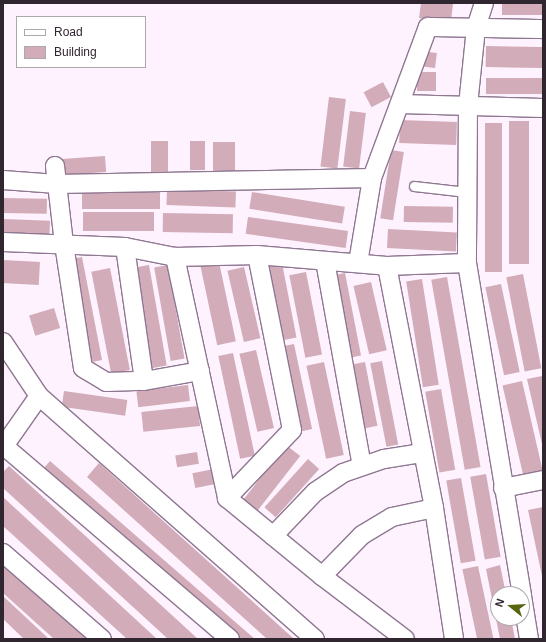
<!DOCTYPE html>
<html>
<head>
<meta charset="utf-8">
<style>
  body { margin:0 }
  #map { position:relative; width:546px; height:642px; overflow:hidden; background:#fdf2fe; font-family:Arial,sans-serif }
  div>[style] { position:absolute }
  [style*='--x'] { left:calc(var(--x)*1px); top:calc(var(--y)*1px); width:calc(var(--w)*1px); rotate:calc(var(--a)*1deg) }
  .building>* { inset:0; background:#d2acb9; transform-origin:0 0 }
  .roads { filter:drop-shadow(1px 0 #8f7791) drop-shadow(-1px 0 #8f7791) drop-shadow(0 1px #8f7791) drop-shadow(0 -1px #8f7791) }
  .lane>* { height:9px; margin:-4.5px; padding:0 4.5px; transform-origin:4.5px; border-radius:4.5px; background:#fff }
  .street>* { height:18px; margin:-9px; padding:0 9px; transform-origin:9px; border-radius:9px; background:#fff }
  span { translate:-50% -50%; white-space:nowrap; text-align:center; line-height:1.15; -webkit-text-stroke:3px #fff; paint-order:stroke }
  .frame { position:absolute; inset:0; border:4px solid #302630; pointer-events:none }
  .legend { position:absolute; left:16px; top:16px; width:130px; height:52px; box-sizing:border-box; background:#fff; border:1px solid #aca8ac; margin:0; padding:5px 7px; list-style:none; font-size:12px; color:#302630 }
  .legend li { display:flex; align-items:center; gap:8px; height:20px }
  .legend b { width:20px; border:1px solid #aca8ac }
  .north { position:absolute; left:490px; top:586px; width:40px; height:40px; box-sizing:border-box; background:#fff; border:1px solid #aca8ac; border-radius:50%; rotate:288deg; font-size:11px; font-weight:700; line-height:16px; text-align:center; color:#302630 }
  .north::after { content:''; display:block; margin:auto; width:14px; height:18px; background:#56660f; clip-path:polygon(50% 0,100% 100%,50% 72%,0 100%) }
</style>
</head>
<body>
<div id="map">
  <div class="building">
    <div style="clip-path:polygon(421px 3px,453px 4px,451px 21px,419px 18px)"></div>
    <div style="left:502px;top:3px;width:41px;height:12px"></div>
    <div style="left:486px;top:46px;width:57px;height:21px;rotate:1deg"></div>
    <div style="left:420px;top:51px;width:17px;height:15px;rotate:7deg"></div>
    <div style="left:417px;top:72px;width:19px;height:19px"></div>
    <div style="left:486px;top:78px;width:57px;height:16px"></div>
    <div style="left:383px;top:82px;width:17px;height:22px;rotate:62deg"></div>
    <div style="left:329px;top:97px;width:17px;height:70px;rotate:7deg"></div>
    <div style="left:350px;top:111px;width:16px;height:56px;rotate:7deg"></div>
    <div style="left:400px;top:120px;width:57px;height:23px;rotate:2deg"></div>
    <div style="left:509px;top:121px;width:20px;height:143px"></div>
    <div style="left:485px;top:123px;width:17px;height:149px"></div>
    <div style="left:151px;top:141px;width:17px;height:32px"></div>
    <div style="left:190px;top:141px;width:15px;height:29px"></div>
    <div style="left:213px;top:142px;width:22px;height:30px"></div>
    <div style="left:391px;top:150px;width:13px;height:69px;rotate:9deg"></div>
    <div style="left:105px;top:156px;width:16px;height:43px;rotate:86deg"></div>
    <div style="left:167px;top:189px;width:69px;height:16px;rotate:2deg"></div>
    <div style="left:160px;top:190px;width:19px;height:78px;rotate:90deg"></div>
    <div style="left:252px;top:192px;width:94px;height:17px;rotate:9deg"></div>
    <div style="left:3px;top:198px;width:44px;height:15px;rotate:1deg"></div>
    <div style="left:404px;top:206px;width:49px;height:16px;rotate:1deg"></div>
    <div style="left:154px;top:212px;width:19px;height:71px;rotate:90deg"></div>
    <div style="left:163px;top:213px;width:70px;height:19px;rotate:1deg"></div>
    <div style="left:248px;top:217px;width:101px;height:17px;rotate:8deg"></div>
    <div style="left:3px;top:219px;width:47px;height:14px;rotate:2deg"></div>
    <div style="left:388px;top:229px;width:69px;height:19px;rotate:3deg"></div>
    <div style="left:82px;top:257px;width:105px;height:13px;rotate:79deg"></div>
    <div style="left:3px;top:260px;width:37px;height:23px;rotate:3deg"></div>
    <div style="left:219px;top:262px;width:81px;height:19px;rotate:78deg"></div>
    <div style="left:282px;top:263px;width:76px;height:18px;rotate:79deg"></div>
    <div style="left:149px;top:265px;width:102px;height:16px;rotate:80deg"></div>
    <div style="left:168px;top:265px;width:95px;height:14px;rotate:80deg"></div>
    <div style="left:244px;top:267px;width:73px;height:17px;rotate:77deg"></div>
    <div style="left:110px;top:268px;width:104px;height:19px;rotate:79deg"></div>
    <div style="left:306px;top:272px;width:84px;height:17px;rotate:79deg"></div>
    <div style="left:345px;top:273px;width:84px;height:13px;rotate:79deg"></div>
    <div style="left:523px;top:274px;width:96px;height:17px;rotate:79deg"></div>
    <div style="left:447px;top:277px;width:193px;height:16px;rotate:80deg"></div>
    <div style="left:422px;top:279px;width:107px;height:16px;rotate:81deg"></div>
    <div style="left:371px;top:282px;width:70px;height:18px;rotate:77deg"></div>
    <div style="left:501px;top:284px;width:90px;height:16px;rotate:78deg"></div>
    <div style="left:54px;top:308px;width:21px;height:26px;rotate:73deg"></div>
    <div style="left:294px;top:344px;width:87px;height:15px;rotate:78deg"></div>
    <div style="left:256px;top:350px;width:80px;height:17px;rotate:77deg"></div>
    <div style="left:233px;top:353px;width:105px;height:15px;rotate:78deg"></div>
    <div style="left:382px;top:361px;width:85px;height:12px;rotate:79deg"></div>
    <div style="left:324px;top:362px;width:95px;height:18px;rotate:78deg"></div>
    <div style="left:365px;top:362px;width:65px;height:15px;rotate:79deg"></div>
    <div style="clip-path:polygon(542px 376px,543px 382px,542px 444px,527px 379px)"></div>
    <div style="left:522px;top:381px;width:92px;height:20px;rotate:77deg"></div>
    <div style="left:188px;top:385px;width:16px;height:52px;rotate:83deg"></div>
    <div style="left:441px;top:389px;width:82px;height:16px;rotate:80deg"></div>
    <div style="left:64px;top:391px;width:64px;height:16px;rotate:8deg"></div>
    <div style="left:198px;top:406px;width:20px;height:57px;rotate:84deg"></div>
    <div style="left:286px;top:445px;width:18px;height:70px;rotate:38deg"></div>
    <div style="left:197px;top:452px;width:12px;height:22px;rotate:81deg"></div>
    <div style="left:308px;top:459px;width:15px;height:65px;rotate:42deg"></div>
    <div style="left:50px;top:461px;width:273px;height:13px;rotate:41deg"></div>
    <div style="clip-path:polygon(99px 463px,293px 638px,292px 639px,267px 639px,87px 477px)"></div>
    <div style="clip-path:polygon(9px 466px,198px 639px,168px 639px,3px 488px,3px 472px)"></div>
    <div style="left:214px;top:469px;width:15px;height:22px;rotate:79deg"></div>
    <div style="left:486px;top:474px;width:84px;height:16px;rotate:80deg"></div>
    <div style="left:461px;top:478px;width:84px;height:15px;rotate:80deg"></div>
    <div style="clip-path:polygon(3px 497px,157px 639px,127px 639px,3px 526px)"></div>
    <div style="clip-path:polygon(543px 507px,543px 576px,542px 576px,528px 510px)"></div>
    <div style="clip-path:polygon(3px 564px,87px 639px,54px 639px,3px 593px)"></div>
    <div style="clip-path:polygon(500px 565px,506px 594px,498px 594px,498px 618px,511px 618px,515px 639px,500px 639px,486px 569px)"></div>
    <div style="left:478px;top:566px;width:75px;height:16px;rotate:78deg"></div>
    <div style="clip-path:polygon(3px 596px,49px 639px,24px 639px,3px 619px)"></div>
  </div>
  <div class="roads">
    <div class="lane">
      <div style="--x:414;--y:186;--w:53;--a:6.5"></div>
    </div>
    <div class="street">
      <div style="--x:484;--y:3;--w:26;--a:108"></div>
      <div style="--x:476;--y:28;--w:78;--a:95.9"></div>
      <div style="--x:468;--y:106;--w:157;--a:90.4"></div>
      <div style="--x:467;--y:263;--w:336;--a:80.6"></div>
      <div style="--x:400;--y:104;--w:143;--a:1.6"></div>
      <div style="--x:55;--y:166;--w:79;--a:83.4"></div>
      <div style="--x:64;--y:244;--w:125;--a:81.3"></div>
      <div style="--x:83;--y:368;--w:27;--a:31"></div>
      <div style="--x:106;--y:382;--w:38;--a:-2"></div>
      <div style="--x:144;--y:381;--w:57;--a:-10.1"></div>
      <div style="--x:3;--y:180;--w:54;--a:4.2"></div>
      <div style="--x:57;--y:184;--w:315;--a:-1.1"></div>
      <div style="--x:3;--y:242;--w:122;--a:2.3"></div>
      <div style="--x:125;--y:247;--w:51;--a:11.3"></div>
      <div style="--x:175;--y:257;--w:82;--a:-1.4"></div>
      <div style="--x:257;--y:255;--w:130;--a:4.8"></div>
      <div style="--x:387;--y:266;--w:80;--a:-2.1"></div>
      <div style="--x:125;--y:247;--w:135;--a:81.9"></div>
      <div style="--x:175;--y:257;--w:247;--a:77.8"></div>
      <div style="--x:227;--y:498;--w:123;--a:39.4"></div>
      <div style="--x:322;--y:576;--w:104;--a:37.2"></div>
      <div style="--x:325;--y:261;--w:208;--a:79.8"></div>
      <div style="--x:358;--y:263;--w:86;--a:-80.6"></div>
      <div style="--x:372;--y:178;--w:161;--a:-69.7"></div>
      <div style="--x:428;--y:27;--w:115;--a:1"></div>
      <div style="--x:387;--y:266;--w:247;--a:79"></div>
      <div style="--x:434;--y:508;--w:133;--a:81.3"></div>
      <div style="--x:3;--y:342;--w:65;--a:56.3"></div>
      <div style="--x:39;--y:396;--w:368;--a:41.4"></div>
      <div style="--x:39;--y:396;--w:61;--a:125"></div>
      <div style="--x:4;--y:446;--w:297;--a:40.5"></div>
      <div style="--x:503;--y:488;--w:41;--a:-11.3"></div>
      <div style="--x:227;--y:498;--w:94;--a:-46.3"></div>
      <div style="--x:292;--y:430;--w:178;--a:-101.3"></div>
      <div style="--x:273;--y:536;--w:61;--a:-46.3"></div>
      <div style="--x:315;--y:492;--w:34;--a:-34"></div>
      <div style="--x:343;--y:473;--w:43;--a:-18.9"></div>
      <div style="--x:384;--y:459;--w:39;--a:-9"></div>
      <div style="--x:3;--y:553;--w:131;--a:41"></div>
      <div style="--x:322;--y:576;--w:57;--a:-45.7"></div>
      <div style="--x:362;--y:535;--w:35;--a:-31"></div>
      <div style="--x:392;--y:517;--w:43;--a:-12.1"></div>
      <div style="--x:522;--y:596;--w:44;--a:80.8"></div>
    </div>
  </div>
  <div class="frame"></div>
  <ul class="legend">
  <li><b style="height:5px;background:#fff"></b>Road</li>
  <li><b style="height:11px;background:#d2acb9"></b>Building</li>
  </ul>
  <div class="north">N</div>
</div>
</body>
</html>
